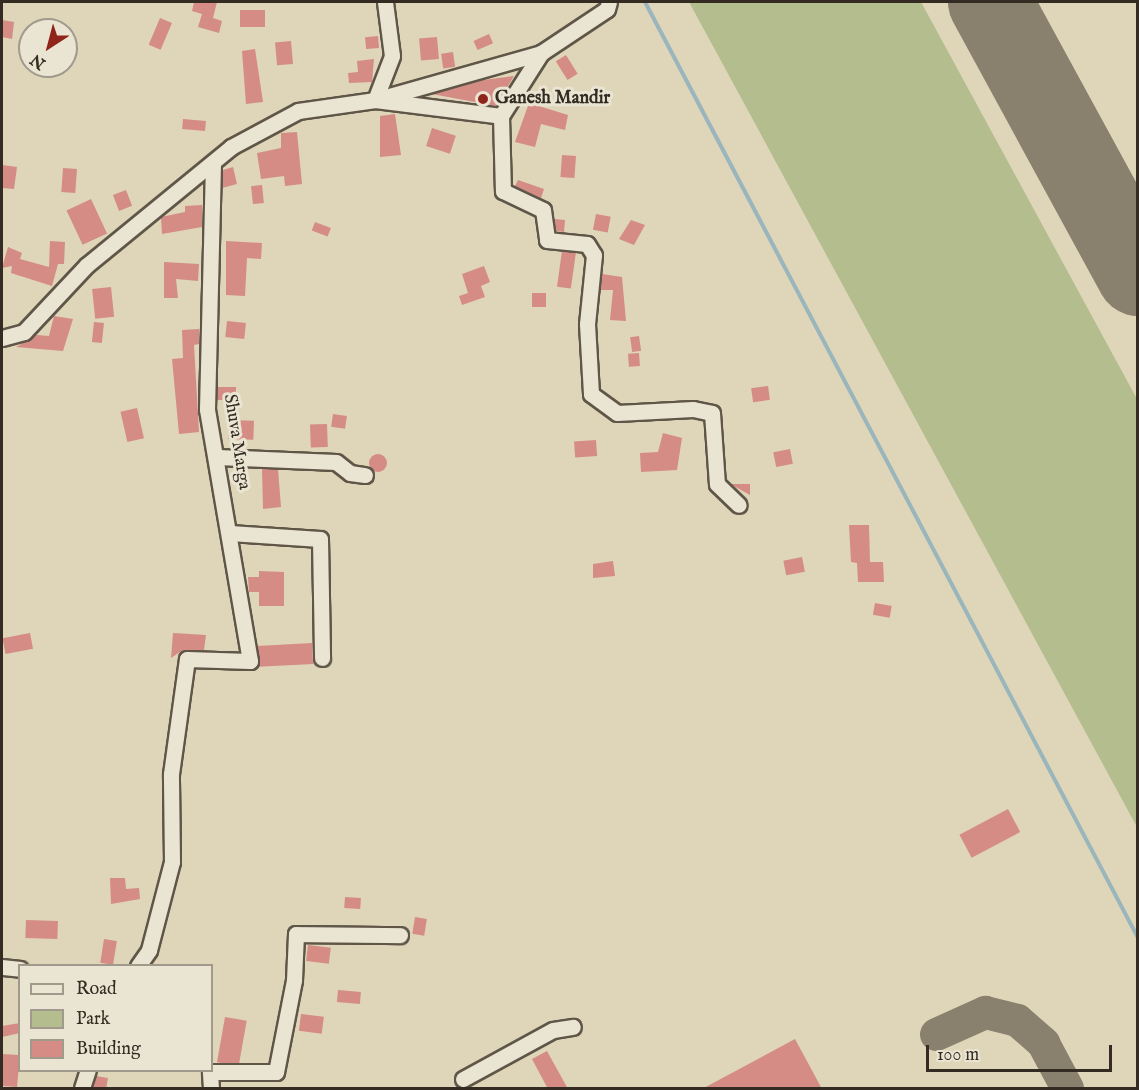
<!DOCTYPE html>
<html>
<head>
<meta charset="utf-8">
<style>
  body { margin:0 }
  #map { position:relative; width:1139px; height:1090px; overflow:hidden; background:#dfd5b9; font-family:"IM FELL English",serif }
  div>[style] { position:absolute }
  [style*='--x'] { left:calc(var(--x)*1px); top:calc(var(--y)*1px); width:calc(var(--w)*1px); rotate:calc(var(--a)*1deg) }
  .green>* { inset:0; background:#b3bd8e }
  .stream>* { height:4px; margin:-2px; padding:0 2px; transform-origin:2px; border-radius:2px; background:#9bb5bc }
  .taxiway>* { height:33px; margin:-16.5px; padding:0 16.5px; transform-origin:16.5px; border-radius:16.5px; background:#8a806e }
  .runway>* { height:84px; margin:-42px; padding:0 42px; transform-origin:42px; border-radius:42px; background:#8a806e }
  .building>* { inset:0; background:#d48c85; transform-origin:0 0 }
  .round { border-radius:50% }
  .roads { filter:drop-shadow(2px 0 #5f5648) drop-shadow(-2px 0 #5f5648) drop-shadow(0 2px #5f5648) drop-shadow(0 -2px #5f5648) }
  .street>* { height:15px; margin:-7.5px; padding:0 7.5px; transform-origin:7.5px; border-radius:7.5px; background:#eae4d2 }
  .dots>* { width:16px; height:16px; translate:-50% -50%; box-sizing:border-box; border:3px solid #eae4d2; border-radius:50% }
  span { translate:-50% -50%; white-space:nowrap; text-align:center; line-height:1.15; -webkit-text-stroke:6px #eae4d2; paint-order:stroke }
  .poi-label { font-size:18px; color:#342b22; font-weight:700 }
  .left { translate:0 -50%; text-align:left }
  .street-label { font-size:18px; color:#342b22 }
  .frame { position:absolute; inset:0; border:3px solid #342b22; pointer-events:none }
  .legend { position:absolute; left:18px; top:964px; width:195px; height:108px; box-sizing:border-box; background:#eae4d2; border:2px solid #a19a8c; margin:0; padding:8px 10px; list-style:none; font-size:18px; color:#342b22 }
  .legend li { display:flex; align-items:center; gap:12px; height:30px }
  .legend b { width:30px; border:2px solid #a19a8c }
  .north { position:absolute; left:18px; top:18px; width:60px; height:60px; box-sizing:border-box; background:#eae4d2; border:2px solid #a19a8c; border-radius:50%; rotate:216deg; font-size:16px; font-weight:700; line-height:24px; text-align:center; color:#342b22 }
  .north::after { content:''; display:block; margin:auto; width:21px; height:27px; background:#8f2418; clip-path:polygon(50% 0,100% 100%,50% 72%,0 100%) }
  .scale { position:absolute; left:926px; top:1045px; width:186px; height:27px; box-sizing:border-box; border:3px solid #342b22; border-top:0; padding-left:8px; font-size:18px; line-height:21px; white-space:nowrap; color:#342b22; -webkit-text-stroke:4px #eae4d2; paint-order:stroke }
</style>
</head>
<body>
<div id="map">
  <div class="green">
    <div style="clip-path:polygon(689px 2px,921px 2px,1137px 399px,1137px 827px)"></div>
  </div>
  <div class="stream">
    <div style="--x:645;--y:2;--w:1058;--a:62.22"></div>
  </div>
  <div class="taxiway">
    <div style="--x:936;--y:1034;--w:54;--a:-24.2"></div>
    <div style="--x:985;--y:1012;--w:33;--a:14"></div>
    <div style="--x:1017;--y:1020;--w:35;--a:41"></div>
    <div style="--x:1043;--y:1043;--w:51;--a:61.9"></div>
  </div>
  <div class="runway">
    <div style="--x:990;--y:2;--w:310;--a:61.4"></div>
  </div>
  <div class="building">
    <div style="clip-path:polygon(194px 2px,217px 2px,213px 18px,222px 21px,219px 33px,198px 27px,202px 14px,192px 11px)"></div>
    <div style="left:265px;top:10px;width:17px;height:25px;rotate:90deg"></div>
    <div style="left:160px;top:18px;width:13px;height:29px;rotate:23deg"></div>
    <div style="clip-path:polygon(2px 20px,14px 22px,12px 39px,2px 37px)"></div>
    <div style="left:489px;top:34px;width:10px;height:17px;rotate:66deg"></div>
    <div style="left:378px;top:36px;width:12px;height:13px;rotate:85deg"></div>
    <div style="left:437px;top:37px;width:22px;height:18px;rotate:85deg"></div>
    <div style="left:291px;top:41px;width:23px;height:16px;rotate:85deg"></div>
    <div style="clip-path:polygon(255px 49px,263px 102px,246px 104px,242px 51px)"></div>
    <div style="left:453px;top:52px;width:15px;height:12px;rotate:82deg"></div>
    <div style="left:566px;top:55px;width:22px;height:12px;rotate:58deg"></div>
    <div style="clip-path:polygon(374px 59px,372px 82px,349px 83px,348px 73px,358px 72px,357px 61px)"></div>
    <div style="clip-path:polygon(514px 76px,496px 106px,432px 94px,476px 81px)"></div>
    <div style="clip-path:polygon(529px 103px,568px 115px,565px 130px,541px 124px,535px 147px,515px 142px)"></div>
    <div style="clip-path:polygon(395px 114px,401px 155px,380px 157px,380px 116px)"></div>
    <div style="left:183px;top:119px;width:23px;height:10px;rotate:5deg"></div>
    <div style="left:432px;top:128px;width:25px;height:19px;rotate:18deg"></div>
    <div style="clip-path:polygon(297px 132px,302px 184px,285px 186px,284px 176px,261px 179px,257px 153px,281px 148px,281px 133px)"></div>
    <div style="left:562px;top:155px;width:14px;height:22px;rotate:4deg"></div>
    <div style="clip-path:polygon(2px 165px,17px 167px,14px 189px,2px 188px)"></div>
    <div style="clip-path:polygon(233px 167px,237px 184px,222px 188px,223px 170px)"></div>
    <div style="left:63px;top:168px;width:14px;height:24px;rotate:4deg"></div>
    <div style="clip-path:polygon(518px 180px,544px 189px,541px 198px,515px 186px)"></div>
    <div style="left:262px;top:185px;width:18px;height:11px;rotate:84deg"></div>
    <div style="left:126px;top:190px;width:17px;height:14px;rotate:69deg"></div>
    <div style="left:91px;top:199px;width:38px;height:27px;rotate:65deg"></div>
    <div style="clip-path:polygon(202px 205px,202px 227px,162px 234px,161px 217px,185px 212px,185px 206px)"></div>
    <div style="left:596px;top:214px;width:15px;height:16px;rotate:11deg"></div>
    <div style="clip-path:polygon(554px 219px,565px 220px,564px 232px,556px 231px)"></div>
    <div style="clip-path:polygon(631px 220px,645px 225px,634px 245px,619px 239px)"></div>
    <div style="left:315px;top:222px;width:17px;height:9px;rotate:21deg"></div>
    <div style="clip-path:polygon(50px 241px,65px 242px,64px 264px,58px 264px,52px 286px,11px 273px,12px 266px,2px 268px,8px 247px,22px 253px,20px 259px,49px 267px)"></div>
    <div style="clip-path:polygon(226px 241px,262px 243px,261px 259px,247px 258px,245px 296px,226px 295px)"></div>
    <div style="left:562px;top:251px;width:14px;height:36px;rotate:8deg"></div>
    <div style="clip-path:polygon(164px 262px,199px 264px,198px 281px,176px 279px,178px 298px,164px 298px)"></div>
    <div style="clip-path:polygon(484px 266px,490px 282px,481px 286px,485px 297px,462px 305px,459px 296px,468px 293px,462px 274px)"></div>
    <div style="clip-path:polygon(602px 274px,622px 277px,626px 321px,610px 320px,613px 290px,600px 290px)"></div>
    <div style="left:111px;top:287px;width:30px;height:19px;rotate:84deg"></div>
    <div style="left:532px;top:293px;width:14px;height:14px"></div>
    <div style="clip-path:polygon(54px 316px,73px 319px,63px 351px,16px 347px,37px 335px,49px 336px)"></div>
    <div style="left:227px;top:321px;width:19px;height:16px;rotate:6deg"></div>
    <div style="left:94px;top:322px;width:10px;height:20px;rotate:6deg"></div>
    <div style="clip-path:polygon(199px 329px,199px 344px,194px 345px,199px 432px,179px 434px,172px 359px,183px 358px,182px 330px)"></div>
    <div style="left:639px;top:336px;width:15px;height:9px;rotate:82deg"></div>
    <div style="left:639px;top:353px;width:13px;height:11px;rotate:86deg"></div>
    <div style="left:768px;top:386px;width:14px;height:17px;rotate:82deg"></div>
    <div style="left:217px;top:387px;width:19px;height:13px"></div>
    <div style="left:137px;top:408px;width:31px;height:17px;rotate:77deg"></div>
    <div style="left:333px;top:414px;width:14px;height:13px;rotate:8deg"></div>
    <div style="left:229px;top:420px;width:25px;height:19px;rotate:2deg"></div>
    <div style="left:327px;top:424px;width:23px;height:17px;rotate:88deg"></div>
    <div style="clip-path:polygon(663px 433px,682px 438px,677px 470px,641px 472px,640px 453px,658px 452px)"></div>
    <div style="left:596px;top:440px;width:16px;height:22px;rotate:86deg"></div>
    <div style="left:790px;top:449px;width:15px;height:17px;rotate:79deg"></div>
    <div class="round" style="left:369px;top:454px;width:18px;height:18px"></div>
    <div style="clip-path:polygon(262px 469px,278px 469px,281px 507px,263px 509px)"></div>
    <div style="clip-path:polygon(750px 484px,750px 495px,732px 485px,732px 484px)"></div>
    <div style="clip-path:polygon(849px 525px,869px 525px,870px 562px,883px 562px,884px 582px,858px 582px,857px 563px,851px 562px)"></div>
    <div style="left:802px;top:557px;width:15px;height:19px;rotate:79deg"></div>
    <div style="clip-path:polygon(613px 561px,615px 576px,593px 578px,593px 564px)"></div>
    <div style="clip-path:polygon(259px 571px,284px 572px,284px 606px,259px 606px,259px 592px,249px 592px,248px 577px,259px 577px)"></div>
    <div style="left:875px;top:603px;width:17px;height:12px;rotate:10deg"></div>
    <div style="left:30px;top:633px;width:16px;height:28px;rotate:79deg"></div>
    <div style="clip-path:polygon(173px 633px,206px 635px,204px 650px,183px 650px,171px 658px)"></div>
    <div style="left:312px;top:643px;width:21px;height:55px;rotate:87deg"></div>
    <div style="left:1008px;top:809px;width:26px;height:55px;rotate:62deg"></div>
    <div style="clip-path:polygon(110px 878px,125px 878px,126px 889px,139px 888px,140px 899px,111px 904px)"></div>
    <div style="left:345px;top:897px;width:16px;height:11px;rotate:4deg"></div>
    <div style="left:415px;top:917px;width:12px;height:17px;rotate:9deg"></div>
    <div style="left:26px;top:920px;width:32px;height:18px;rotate:2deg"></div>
    <div style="left:104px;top:939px;width:13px;height:24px;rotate:9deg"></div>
    <div style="left:308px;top:945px;width:23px;height:16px;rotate:7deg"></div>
    <div style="left:338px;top:990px;width:23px;height:12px;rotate:5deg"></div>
    <div style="left:301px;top:1014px;width:23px;height:17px;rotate:7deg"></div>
    <div style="left:225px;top:1017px;width:22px;height:46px;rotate:10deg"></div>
    <div style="clip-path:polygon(20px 1023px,20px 1033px,2px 1037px,2px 1026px)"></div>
    <div style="clip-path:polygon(795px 1039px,822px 1089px,702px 1089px)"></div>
    <div style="clip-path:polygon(547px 1051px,568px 1089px,548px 1089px,532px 1059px)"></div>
    <div style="clip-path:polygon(2px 1054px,20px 1055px,17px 1087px,2px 1086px)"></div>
    <div style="clip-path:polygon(96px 1076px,108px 1078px,106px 1089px,92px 1089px)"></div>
  </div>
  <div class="roads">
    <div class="street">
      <div style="--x:385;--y:2;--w:54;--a:82.6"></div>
      <div style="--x:392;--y:56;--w:47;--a:111.1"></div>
      <div style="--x:375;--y:100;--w:173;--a:-15.8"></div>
      <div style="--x:501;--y:116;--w:75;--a:88.5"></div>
      <div style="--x:503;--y:191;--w:44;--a:25.4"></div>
      <div style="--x:543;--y:210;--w:30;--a:82"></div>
      <div style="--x:547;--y:240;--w:40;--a:5.7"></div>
      <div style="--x:587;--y:244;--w:13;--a:58"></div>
      <div style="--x:594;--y:255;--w:69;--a:95.8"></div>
      <div style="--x:587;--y:324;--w:70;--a:86.7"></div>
      <div style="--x:591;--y:394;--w:32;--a:36"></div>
      <div style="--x:617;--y:413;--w:76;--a:-3"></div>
      <div style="--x:693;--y:409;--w:19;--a:12"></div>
      <div style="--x:712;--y:413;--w:71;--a:86"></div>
      <div style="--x:717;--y:484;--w:30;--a:44"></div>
      <div style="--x:2;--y:338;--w:23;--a:-15"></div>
      <div style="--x:24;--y:332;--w:92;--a:-46.8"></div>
      <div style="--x:87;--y:265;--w:186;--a:-39.3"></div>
      <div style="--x:231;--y:147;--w:76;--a:-28.2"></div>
      <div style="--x:298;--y:111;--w:78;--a:-8.1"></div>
      <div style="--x:375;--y:100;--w:127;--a:7.2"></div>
      <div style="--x:501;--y:116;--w:75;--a:-57.6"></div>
      <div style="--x:541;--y:53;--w:79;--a:-33.7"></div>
      <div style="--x:607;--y:9;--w:7;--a:-74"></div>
      <div style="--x:217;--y:457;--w:119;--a:2.4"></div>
      <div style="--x:336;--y:462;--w:18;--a:38"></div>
      <div style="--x:350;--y:473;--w:15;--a:8"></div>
      <div style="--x:230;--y:533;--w:90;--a:3.8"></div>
      <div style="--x:320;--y:539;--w:119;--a:89"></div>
      <div style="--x:138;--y:966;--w:19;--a:-55"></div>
      <div style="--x:149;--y:950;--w:91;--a:-75.4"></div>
      <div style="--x:172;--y:862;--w:88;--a:-90.7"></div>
      <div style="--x:171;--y:774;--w:116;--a:-82.1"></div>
      <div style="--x:187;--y:659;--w:63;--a:1.8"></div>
      <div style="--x:250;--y:661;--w:256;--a:-99.7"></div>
      <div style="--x:207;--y:409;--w:245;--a:-88.6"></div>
      <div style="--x:2;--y:967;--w:18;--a:6"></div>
      <div style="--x:463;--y:1079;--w:102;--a:-28.6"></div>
      <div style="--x:553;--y:1030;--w:20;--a:-9"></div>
      <div style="--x:82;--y:1088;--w:19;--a:-72"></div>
      <div style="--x:211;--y:1088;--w:16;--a:-94"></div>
      <div style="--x:210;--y:1072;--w:66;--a:0"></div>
      <div style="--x:276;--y:1072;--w:94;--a:-78.9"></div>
      <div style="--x:294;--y:980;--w:46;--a:-87.5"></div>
      <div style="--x:296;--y:934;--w:104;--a:0.6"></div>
    </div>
  </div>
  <div class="dots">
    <div style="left:483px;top:99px;background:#8f2418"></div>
  </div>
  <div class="poi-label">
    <span class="left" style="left:495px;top:99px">Ganesh Mandir</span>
  </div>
  <div class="street-label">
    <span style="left:236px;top:442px;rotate:81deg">Shuva Marga</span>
  </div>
  <div class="frame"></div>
  <ul class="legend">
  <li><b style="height:8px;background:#eae4d2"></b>Road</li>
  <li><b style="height:16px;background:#b3bd8e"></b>Park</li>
  <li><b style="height:16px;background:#d48c85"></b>Building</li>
  </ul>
  <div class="north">N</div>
  <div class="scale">100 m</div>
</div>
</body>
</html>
